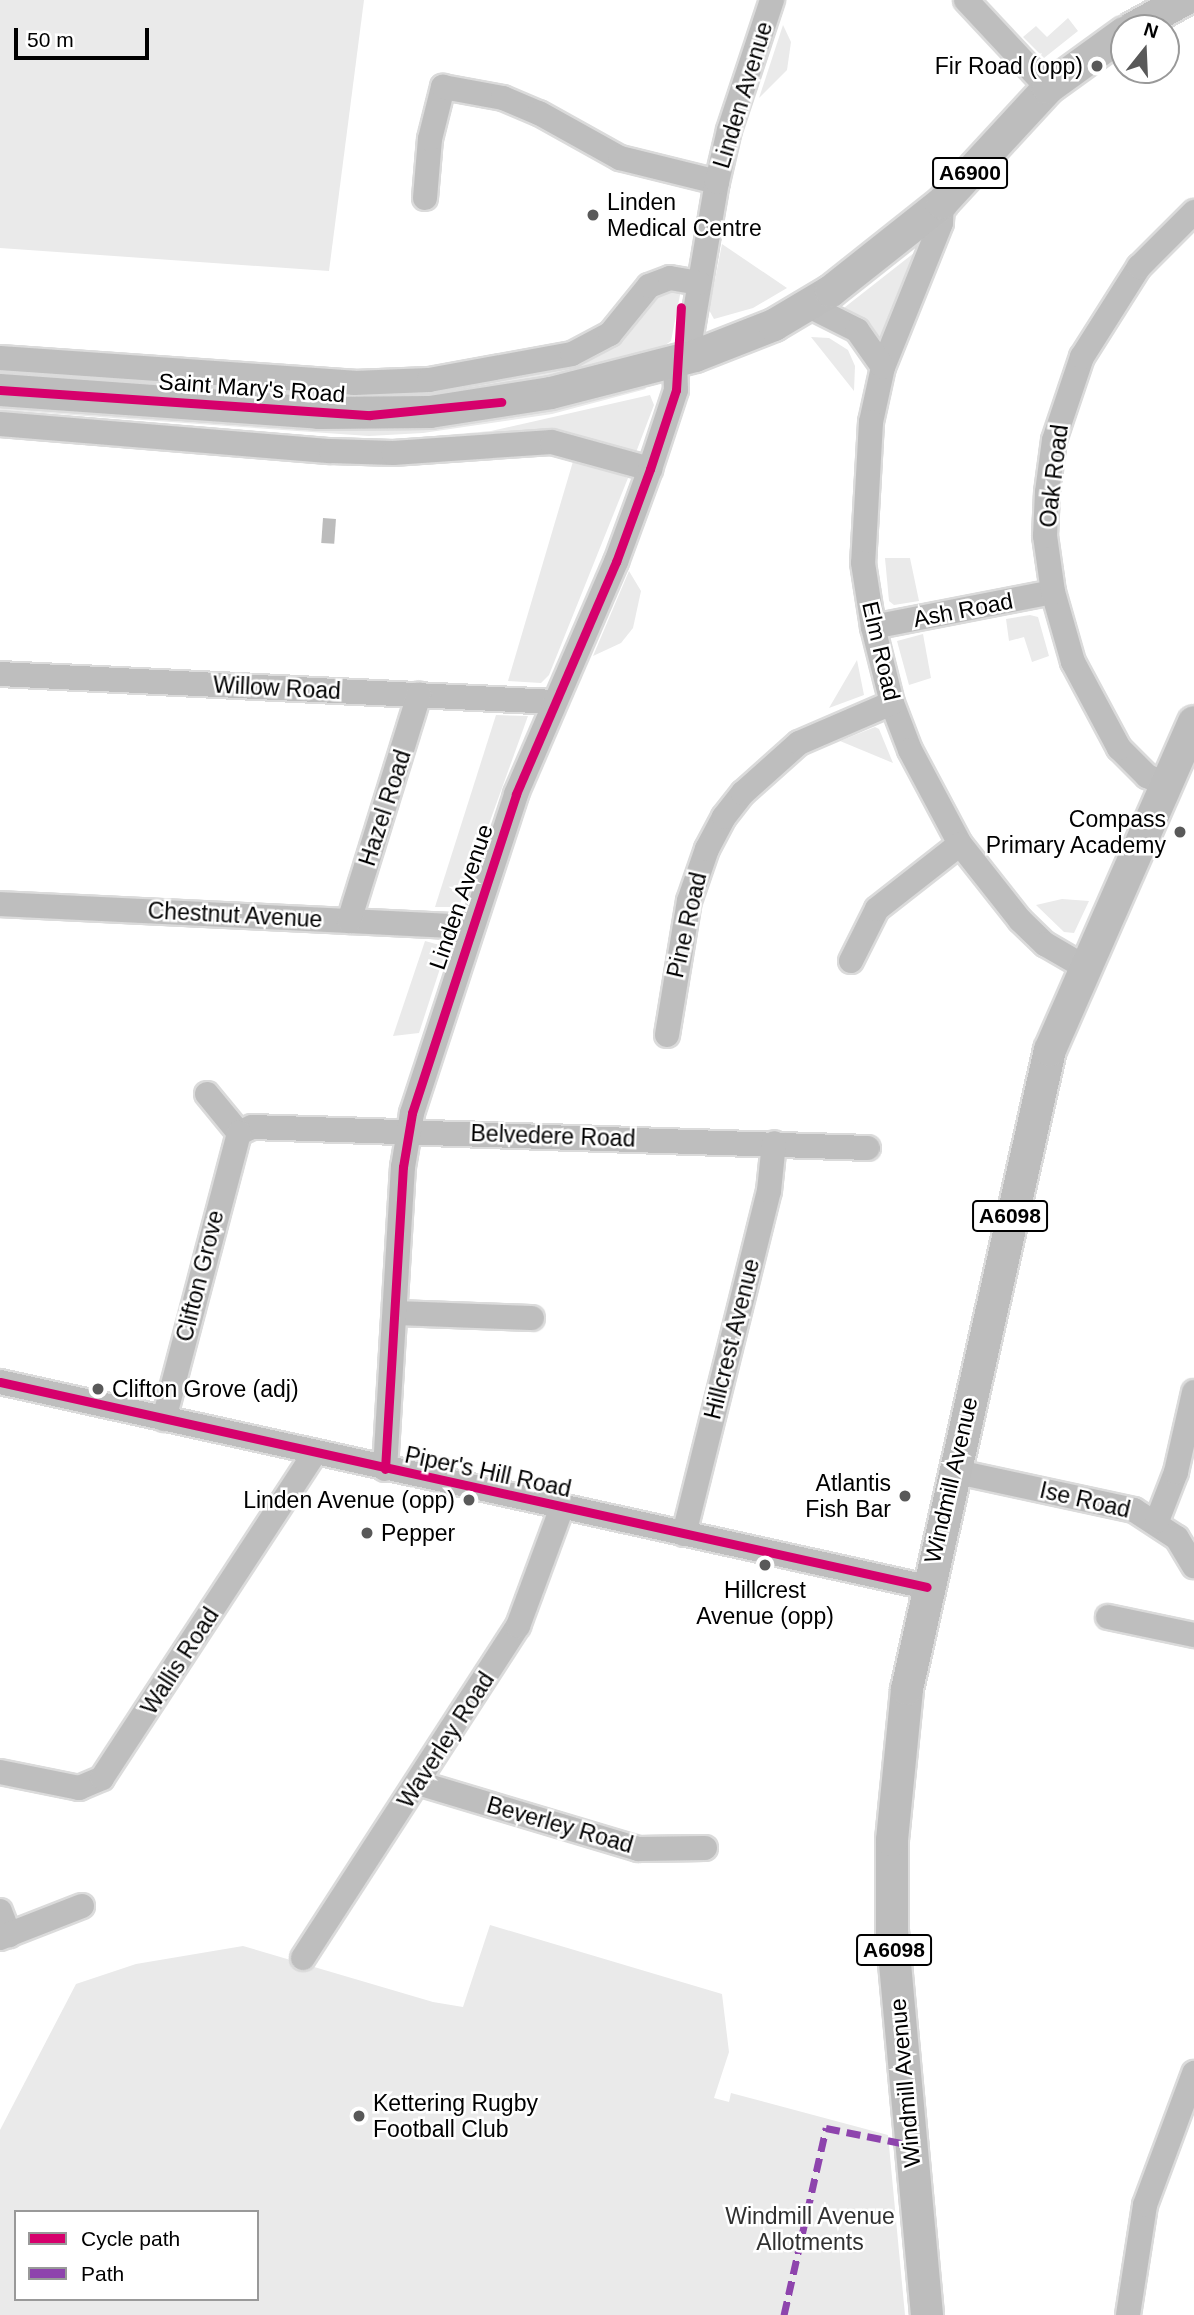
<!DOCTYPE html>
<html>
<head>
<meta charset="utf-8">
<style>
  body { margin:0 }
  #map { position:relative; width:1194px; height:2315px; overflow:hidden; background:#fff; font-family:Helvetica,sans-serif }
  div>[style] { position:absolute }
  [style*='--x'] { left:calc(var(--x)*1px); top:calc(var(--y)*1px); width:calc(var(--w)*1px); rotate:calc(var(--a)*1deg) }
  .green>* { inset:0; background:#eaeaea }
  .water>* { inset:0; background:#bcbcbc; transform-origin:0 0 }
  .roads { filter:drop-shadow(2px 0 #dbdbdb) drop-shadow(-2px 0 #dbdbdb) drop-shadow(0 2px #dbdbdb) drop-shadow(0 -2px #dbdbdb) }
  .minor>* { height:24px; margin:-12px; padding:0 12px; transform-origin:12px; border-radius:12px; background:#bebebe }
  .major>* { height:32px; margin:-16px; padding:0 16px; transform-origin:16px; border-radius:16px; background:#bdbdbd }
  .quiet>* { height:7px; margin-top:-3.5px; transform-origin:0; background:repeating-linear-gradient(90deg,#8e44ad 0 14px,transparent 0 21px) }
  .cycleway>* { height:9px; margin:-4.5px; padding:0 4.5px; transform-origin:4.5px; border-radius:4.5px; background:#d6006c }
  .dots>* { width:19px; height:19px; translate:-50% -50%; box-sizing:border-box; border:4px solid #fff; border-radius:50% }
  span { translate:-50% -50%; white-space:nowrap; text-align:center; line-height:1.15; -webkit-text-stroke:5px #fff; paint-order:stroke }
  .shield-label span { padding:2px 5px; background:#fff; border:2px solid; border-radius:5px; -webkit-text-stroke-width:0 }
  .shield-label { font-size:21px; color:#000; font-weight:700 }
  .poi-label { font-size:23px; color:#000 }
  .right { translate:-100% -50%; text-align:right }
  .left { translate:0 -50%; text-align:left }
  .street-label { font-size:23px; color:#000 }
  .park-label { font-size:23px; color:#303030 }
  .legend { position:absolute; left:14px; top:2210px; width:245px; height:91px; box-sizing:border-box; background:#fff; border:2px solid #999; margin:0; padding:9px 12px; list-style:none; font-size:21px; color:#000 }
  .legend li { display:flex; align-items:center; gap:14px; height:35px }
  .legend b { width:35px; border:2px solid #999 }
  .north { position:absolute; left:1110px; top:14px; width:70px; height:70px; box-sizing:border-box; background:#fff; border:2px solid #999; border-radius:50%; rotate:18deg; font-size:19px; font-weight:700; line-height:28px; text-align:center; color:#000 }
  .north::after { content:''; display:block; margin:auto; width:24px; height:32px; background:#595959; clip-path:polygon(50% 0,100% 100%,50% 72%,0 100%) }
  .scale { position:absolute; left:14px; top:28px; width:135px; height:32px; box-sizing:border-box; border:4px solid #000; border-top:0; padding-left:9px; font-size:21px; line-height:24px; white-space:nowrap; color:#000; -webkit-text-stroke:5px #fff; paint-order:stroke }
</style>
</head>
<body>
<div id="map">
  <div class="green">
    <div style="clip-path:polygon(0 0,364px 0,329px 271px,0 248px)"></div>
    <div style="clip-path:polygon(1068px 18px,1078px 31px,1044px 58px,1023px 37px,1036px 26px,1047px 37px)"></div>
    <div style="clip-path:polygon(783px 25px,791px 42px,787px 70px,759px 98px)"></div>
    <div style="clip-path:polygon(722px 244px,787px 288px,753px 308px,714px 319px,709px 310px)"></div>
    <div style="clip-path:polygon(919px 249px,881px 339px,840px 311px)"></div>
    <div style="clip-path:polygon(662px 288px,681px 290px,671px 341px,657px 351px,612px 367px,417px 403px,0 380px,0 366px,244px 384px,533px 373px)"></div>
    <div style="clip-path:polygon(811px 337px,829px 338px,848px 350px,855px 366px,854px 391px)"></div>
    <div style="clip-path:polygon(643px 385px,646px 389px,552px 414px,423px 433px,369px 436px,0 410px,0 405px,368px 430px,490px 420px)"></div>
    <div style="clip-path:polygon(650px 395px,654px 405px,635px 455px,377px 441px,491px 431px)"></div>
    <div style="clip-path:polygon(574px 458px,628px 478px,549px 675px,541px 683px,508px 681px)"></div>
    <div style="clip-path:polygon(885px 558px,910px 558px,919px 601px,894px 605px,889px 601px)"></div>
    <div style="clip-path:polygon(629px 571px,641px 591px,633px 628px,621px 643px,593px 656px)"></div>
    <div style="clip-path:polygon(1030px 615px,1038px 617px,1049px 656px,1032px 662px,1024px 637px,1009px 641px,1006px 619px)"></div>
    <div style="clip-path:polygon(923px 634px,931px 678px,909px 685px,897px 641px)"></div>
    <div style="clip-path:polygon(857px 660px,864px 695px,829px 708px)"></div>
    <div style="clip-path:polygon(496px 715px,528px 716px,459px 907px,435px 907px)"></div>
    <div style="clip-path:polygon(875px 727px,879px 729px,893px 763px,840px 741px)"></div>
    <div style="clip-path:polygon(1062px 899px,1089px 901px,1074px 933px,1064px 932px,1036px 905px)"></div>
    <div style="clip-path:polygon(425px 941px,447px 947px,419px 1033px,393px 1036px)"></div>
    <div style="clip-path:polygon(evenodd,490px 1925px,722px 1994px,729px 2052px,714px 2098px,729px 2102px,731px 2093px,888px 2135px,905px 2315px,0 2315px,0 2130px,76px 1984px,136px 1964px,243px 1946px,433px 2002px,463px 2007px,490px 1925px,16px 2212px,257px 2212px,257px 2299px,16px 2299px,16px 2212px)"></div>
  </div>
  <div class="water">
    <div style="left:323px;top:518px;width:13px;height:25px;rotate:4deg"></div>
  </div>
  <div class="roads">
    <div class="minor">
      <div style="--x:966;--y:0;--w:120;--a:47"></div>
      <div style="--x:425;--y:198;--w:59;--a:-85.2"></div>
      <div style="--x:430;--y:139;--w:54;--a:-76"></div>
      <div style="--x:443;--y:87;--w:61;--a:10.4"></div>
      <div style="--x:503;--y:98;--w:39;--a:23"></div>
      <div style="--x:539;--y:113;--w:93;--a:29.1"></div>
      <div style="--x:620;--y:158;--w:100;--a:13.9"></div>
      <div style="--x:942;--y:203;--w:20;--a:93"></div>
      <div style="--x:941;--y:223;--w:155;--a:111.9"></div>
      <div style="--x:883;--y:367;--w:56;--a:102.3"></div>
      <div style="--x:871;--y:422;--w:141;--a:93.2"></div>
      <div style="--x:863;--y:563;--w:65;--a:81.1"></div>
      <div style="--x:873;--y:627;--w:78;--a:76"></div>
      <div style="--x:892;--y:703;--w:50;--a:69"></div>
      <div style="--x:910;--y:750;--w:106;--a:62"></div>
      <div style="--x:960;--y:844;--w:97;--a:51.7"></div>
      <div style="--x:1020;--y:920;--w:35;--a:44"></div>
      <div style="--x:1045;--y:944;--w:44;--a:30.1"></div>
      <div style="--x:809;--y:306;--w:54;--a:26.6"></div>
      <div style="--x:857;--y:330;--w:45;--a:54.9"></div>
      <div style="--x:695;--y:356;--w:21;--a:-101"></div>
      <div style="--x:691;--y:335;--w:155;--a:-80.4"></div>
      <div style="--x:717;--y:182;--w:53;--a:-77"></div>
      <div style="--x:729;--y:130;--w:137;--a:-71.7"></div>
      <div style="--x:0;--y:358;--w:355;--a:4"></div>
      <div style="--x:354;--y:383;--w:75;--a:-2.3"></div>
      <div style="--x:429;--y:380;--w:145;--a:-10.3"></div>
      <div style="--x:572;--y:354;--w:43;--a:-27.8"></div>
      <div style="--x:610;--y:334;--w:62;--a:-50.9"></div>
      <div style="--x:649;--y:286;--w:22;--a:-21"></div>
      <div style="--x:670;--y:278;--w:29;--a:10"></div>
      <div style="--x:0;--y:424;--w:332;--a:4.7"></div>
      <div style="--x:331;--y:451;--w:62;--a:1.8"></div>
      <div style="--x:393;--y:453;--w:159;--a:-4"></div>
      <div style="--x:552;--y:442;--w:102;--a:15.4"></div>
      <div style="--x:873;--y:627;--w:183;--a:-11"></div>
      <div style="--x:0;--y:674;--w:555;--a:2.89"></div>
      <div style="--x:1167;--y:785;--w:22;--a:-156"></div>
      <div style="--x:1147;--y:776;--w:40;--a:-135"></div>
      <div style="--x:1119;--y:748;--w:98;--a:-118.1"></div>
      <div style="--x:1073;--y:662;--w:73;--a:-105.9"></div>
      <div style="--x:1053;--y:592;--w:57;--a:-98.1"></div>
      <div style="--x:1045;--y:536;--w:44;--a:-87.4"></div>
      <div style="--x:1047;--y:492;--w:52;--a:-82.3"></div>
      <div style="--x:1054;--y:440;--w:88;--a:-71.4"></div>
      <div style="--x:1082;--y:357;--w:107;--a:-57.7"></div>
      <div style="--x:1139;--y:267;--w:78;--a:-45"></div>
      <div style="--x:0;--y:904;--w:471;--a:2.8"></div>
      <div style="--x:349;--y:921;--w:237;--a:-72.8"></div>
      <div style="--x:851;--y:961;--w:58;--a:-63.4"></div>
      <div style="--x:877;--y:909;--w:105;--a:-38.1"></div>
      <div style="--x:667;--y:1035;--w:136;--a:-80.7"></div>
      <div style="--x:689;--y:901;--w:55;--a:-70.9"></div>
      <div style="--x:707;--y:849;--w:36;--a:-62"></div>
      <div style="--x:724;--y:817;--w:31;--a:-52"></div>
      <div style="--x:743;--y:793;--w:75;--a:-41.8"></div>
      <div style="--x:799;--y:743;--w:101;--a:-23.3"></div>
      <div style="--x:207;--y:1094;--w:50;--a:50.6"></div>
      <div style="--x:239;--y:1133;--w:14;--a:-25"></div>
      <div style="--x:252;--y:1127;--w:616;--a:1.95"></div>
      <div style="--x:395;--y:1313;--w:137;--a:2.1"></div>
      <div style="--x:0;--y:1382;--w:949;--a:12.47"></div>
      <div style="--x:164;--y:1419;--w:296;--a:-75.3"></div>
      <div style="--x:385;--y:1469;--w:303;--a:-86.6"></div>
      <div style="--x:403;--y:1167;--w:55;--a:-80.5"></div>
      <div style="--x:412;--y:1113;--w:336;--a:-71.9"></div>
      <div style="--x:516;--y:794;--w:253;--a:-66.7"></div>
      <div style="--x:616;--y:562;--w:99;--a:-69.9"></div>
      <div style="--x:650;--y:469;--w:83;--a:-71.8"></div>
      <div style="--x:676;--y:390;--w:28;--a:-92"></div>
      <div style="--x:953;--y:1471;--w:185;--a:12.2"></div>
      <div style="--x:1134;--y:1510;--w:51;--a:33.1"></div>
      <div style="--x:1177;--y:1538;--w:33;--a:59"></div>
      <div style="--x:1157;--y:1521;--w:53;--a:-68.8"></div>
      <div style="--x:1176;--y:1472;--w:82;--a:-77.3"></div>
      <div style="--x:684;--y:1534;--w:353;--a:-76.1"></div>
      <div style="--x:769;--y:1191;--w:48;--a:-84.1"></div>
      <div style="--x:1108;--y:1617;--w:88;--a:11.8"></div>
      <div style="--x:0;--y:1772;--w:81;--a:11.4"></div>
      <div style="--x:79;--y:1788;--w:25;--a:-23"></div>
      <div style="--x:102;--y:1778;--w:389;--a:-56.8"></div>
      <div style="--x:418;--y:1783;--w:230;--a:16.7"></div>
      <div style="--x:638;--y:1849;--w:67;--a:-0.9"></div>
      <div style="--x:0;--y:1911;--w:26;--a:69"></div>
      <div style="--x:0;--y:1938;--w:88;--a:-21.3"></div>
      <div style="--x:303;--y:1958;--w:396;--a:-57.1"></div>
      <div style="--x:518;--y:1626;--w:127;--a:-69.7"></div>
      <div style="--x:1128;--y:2315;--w:111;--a:-81.2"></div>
      <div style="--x:1145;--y:2205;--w:141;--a:-69.6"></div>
    </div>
    <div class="major">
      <div style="--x:1133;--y:28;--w:58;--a:-28.8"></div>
      <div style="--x:0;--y:390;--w:320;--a:4.1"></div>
      <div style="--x:319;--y:413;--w:111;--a:-0.5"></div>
      <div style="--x:430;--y:412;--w:122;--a:-8.9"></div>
      <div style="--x:551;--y:393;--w:149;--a:-14.4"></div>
      <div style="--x:695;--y:356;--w:85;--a:-21.4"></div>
      <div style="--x:774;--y:325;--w:66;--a:-30.8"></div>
      <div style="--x:831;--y:291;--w:142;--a:-38.4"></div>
      <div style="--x:942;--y:203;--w:156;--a:-47.3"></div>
      <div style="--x:1048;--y:88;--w:94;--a:-35.9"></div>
      <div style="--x:927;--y:2315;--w:384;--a:-95.2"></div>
      <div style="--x:892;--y:1933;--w:93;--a:-90"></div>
      <div style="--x:892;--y:1840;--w:152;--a:-84.3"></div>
      <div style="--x:907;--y:1689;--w:655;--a:-77.39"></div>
      <div style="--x:1050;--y:1050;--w:358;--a:-66.3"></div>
    </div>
  </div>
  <div class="quiet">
    <div style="--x:784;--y:2315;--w:192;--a:-77.3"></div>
    <div style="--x:826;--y:2128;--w:87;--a:11.3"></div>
  </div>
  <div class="cycleway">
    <div style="--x:0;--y:390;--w:371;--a:3.9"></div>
    <div style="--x:370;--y:415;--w:132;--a:-5.7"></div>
    <div style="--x:0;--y:1382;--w:949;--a:12.47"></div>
    <div style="--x:385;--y:1469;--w:303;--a:-86.6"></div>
    <div style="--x:403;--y:1167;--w:55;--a:-80.5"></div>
    <div style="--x:412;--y:1113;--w:336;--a:-71.9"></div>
    <div style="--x:516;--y:794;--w:253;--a:-66.7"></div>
    <div style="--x:616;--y:562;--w:99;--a:-69.9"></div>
    <div style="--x:650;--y:469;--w:83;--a:-71.8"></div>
    <div style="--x:676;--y:390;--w:83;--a:-86.6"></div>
  </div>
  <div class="dots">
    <div style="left:1097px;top:66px;background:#595959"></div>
    <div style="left:593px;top:215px;background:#595959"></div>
    <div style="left:1180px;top:832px;background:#595959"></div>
    <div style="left:98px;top:1389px;background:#595959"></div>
    <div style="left:905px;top:1496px;background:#595959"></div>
    <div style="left:469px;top:1500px;background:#595959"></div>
    <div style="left:367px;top:1533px;background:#595959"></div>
    <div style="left:765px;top:1565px;background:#595959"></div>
    <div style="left:359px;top:2116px;background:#595959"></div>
  </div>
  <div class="shield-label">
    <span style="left:970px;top:173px">A6900</span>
    <span style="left:1010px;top:1216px">A6098</span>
    <span style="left:894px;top:1950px">A6098</span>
  </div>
  <div class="poi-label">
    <span class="right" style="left:1083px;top:66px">Fir Road (opp)</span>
    <span class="left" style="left:607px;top:215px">Linden<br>Medical Centre</span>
    <span class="right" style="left:1166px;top:832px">Compass<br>Primary Academy</span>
    <span class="left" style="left:112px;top:1389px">Clifton Grove (adj)</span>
    <span class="right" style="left:891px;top:1496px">Atlantis<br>Fish Bar</span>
    <span class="right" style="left:455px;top:1500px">Linden Avenue (opp)</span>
    <span class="left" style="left:381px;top:1533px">Pepper</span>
    <span style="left:765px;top:1603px">Hillcrest<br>Avenue (opp)</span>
    <span class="left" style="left:373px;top:2116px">Kettering Rugby<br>Football Club</span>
  </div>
  <div class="street-label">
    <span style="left:743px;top:95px;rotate:-73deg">Linden Avenue</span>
    <span style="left:252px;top:388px;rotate:4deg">Saint Mary's Road</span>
    <span style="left:1054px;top:476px;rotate:-83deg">Oak Road</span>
    <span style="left:963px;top:610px;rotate:-11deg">Ash Road</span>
    <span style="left:881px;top:651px;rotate:77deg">Elm Road</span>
    <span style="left:277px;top:688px;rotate:3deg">Willow Road</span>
    <span style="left:385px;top:808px;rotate:-72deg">Hazel Road</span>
    <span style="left:461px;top:897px;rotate:-71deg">Linden Avenue</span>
    <span style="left:235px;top:915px;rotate:3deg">Chestnut Avenue</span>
    <span style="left:687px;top:925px;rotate:-77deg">Pine Road</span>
    <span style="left:553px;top:1136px;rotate:2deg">Belvedere Road</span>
    <span style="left:200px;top:1276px;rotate:-76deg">Clifton Grove</span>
    <span style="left:732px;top:1339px;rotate:-76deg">Hillcrest Avenue</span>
    <span style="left:488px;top:1472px;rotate:12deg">Piper's Hill Road</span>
    <span style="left:951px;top:1480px;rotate:-77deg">Windmill Avenue</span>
    <span style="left:1085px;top:1500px;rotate:13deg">Ise Road</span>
    <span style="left:180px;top:1661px;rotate:-57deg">Wallis Road</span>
    <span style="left:446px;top:1740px;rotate:-57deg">Waverley Road</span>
    <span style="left:560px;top:1825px;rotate:16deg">Beverley Road</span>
    <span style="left:905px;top:2083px;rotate:-95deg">Windmill Avenue</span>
  </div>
  <div class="park-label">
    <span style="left:810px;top:2229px">Windmill Avenue<br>Allotments</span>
  </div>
  <ul class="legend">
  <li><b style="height:9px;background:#d6006c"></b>Cycle path</li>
  <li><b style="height:9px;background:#8e44ad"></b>Path</li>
  </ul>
  <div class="north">N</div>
  <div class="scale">50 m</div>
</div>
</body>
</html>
